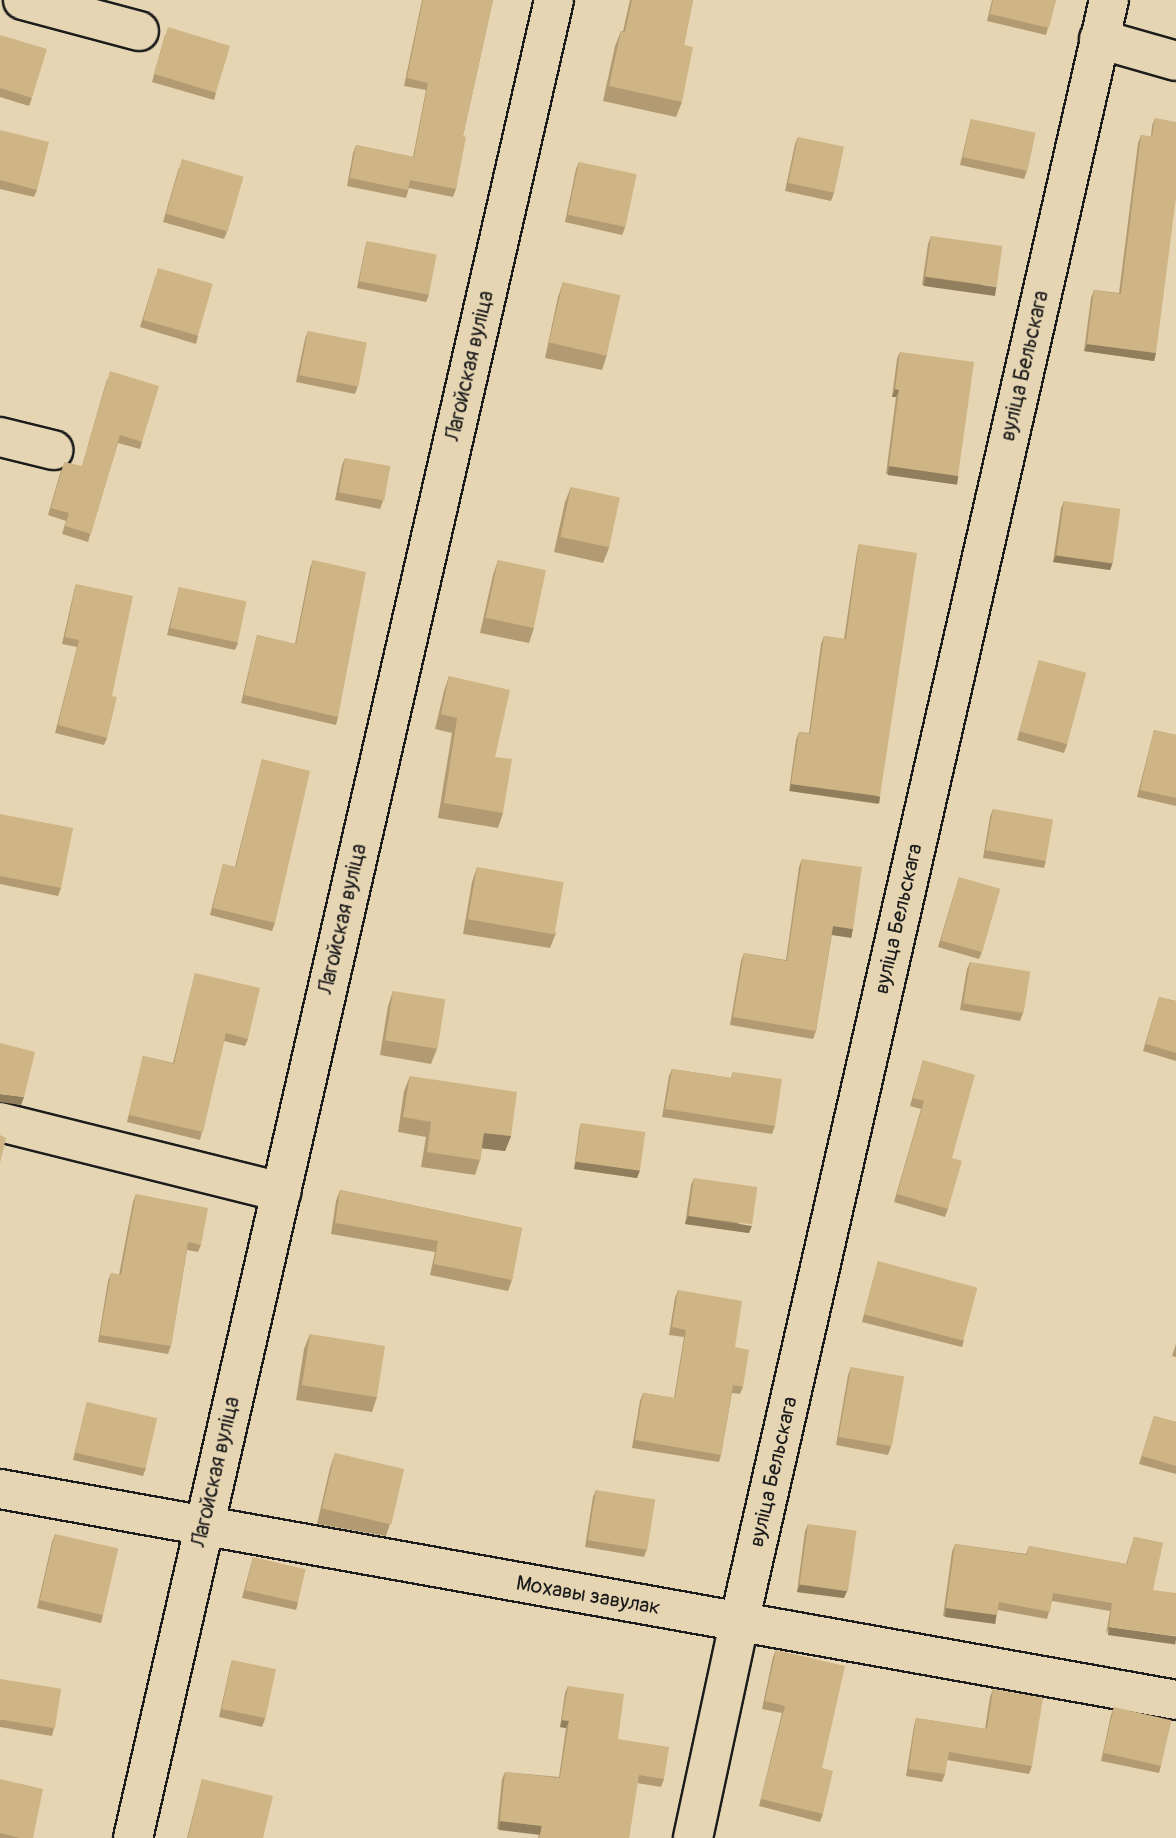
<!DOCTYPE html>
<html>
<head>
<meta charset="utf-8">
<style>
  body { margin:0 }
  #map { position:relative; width:1176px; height:1838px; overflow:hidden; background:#e6d5b2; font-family:Pangolin,sans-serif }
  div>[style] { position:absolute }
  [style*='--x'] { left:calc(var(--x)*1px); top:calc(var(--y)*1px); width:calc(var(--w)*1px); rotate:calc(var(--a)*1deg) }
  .roads { filter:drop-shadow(2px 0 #1c1c1c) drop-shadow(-2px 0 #1c1c1c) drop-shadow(0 2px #1c1c1c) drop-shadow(0 -2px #1c1c1c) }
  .minor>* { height:38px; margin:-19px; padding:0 19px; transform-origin:19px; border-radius:19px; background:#e6d5b2 }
  .wall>* { inset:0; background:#b29b72 }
  .shaded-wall>* { inset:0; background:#917e5d; transform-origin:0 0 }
  .building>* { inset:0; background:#cfb485; transform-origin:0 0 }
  span { translate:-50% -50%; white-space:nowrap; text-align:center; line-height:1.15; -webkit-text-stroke:5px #e6d5b2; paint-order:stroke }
  .street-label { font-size:21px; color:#1c1c1c }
</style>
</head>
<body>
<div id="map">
  <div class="roads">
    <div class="minor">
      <div style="--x:23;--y:0;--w:120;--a:15"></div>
      <div style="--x:1099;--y:39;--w:80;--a:15.9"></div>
      <div style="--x:0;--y:437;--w:55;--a:13.8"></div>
      <div style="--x:0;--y:1122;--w:290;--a:14"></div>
      <div style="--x:0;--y:1489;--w:1195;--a:10.17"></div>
      <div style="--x:133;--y:1838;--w:1886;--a:-77.1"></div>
      <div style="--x:693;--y:1838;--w:220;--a:-77.9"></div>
      <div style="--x:739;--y:1623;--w:1665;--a:-77.16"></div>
    </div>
  </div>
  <div class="wall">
    <div style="clip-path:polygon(422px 0,493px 0,463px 136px,456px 189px,453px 197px,409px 188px,406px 198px,347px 186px,353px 153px,356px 145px,413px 157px,426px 90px,404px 86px)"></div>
    <div style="clip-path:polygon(630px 0,693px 0,684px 45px,682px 102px,676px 117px,603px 101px,615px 46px,621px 31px,623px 31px)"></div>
    <div style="clip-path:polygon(992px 0,1056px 0,1046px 35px,987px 21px)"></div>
    <div style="clip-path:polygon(0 35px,32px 98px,29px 106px,0 97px)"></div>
    <div style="clip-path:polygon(165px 35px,216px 93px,214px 100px,152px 82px)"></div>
    <div style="clip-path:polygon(1155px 118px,1156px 353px,1154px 361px,1084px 351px,1091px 298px,1094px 290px,1119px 293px,1138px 143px,1141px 135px,1151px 137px,1152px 126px)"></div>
    <div style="clip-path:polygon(971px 119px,1027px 171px,1024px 179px,960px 165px,969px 127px)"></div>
    <div style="clip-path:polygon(0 130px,37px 190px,34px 197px,0 189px)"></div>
    <div style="clip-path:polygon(798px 137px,834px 193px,831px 201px,785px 191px,795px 144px)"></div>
    <div style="clip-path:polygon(579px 162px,625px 228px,622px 235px,565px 222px,576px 169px)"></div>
    <div style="clip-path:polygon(179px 167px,227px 232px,224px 239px,163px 222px)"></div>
    <div style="clip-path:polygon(931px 236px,993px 295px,922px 285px,928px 244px)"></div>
    <div style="clip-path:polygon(367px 241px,429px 295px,426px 302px,357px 288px,365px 248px)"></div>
    <div style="clip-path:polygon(156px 275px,198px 336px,196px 344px,140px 327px)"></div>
    <div style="clip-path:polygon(563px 282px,607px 355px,602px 370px,545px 358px,558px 297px)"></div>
    <div style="clip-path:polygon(308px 331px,358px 386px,355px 394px,296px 382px,305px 339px)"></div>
    <div style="clip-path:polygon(900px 352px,955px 484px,886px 474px,896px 397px,892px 397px,897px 359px)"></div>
    <div style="clip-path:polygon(107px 379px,142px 442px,140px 449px,118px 443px,88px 542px,62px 534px,66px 521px,48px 515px,61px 470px,82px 466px)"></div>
    <div style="clip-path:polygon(345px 458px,383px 501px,380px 509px,335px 500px,342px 465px)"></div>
    <div style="clip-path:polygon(571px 487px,609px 548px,603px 563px,554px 552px,565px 502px)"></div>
    <div style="clip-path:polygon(1064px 501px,1113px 562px,1110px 570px,1053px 562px,1061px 508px)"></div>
    <div style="clip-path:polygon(859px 544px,878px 804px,789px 791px,796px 740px,799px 732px,809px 733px,821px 644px,824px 636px,844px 639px,857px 552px)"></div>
    <div style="clip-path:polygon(313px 560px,338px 717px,336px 725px,241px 703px,257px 635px,295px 644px,310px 568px)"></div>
    <div style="clip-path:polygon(498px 560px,534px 628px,529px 643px,480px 633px,493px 575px)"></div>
    <div style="clip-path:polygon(76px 584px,112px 696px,107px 738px,104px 745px,55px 733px,77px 647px,62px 644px,74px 591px)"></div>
    <div style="clip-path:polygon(179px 587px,238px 643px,235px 650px,167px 635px)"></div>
    <div style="clip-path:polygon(1039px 660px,1067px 745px,1064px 753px,1017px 740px)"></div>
    <div style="clip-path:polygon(449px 676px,503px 813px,498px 828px,438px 818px,452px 733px,435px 729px,444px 691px)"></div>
    <div style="clip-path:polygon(1154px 730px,1176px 735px,1176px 806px,1137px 797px)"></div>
    <div style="clip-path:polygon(262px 759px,275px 923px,272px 931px,210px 915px,223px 864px,235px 867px)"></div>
    <div style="clip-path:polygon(993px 809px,1046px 861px,1044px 868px,983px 858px,990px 817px)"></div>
    <div style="clip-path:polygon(0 814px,61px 888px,58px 896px,0 884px)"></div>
    <div style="clip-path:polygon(802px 859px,853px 929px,851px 937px,832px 934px,816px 1031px,813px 1039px,730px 1025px,741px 961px,744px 953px,786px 960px,799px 867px)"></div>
    <div style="clip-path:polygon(477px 867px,556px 933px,550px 948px,463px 934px,472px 882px)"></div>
    <div style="clip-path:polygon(959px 877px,982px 952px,979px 959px,938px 947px)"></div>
    <div style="clip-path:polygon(970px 962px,1023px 1013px,1020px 1021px,960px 1010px,967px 969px)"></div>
    <div style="clip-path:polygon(195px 973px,248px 1039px,245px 1046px,224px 1041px,200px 1140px,127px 1122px,143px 1056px,173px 1063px)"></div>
    <div style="clip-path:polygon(393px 991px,437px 1049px,431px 1064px,380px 1055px,388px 1006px)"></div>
    <div style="clip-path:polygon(1159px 997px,1176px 1001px,1176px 1061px,1143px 1051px)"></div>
    <div style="clip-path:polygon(923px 1060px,948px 1209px,945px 1217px,894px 1202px,921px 1109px,910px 1106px)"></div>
    <div style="clip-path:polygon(672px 1069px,731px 1078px,733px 1072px,775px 1126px,772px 1134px,662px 1117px,669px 1076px)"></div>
    <div style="clip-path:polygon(410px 1076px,511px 1136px,505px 1151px,482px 1148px,480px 1160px,475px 1175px,421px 1167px,426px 1137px,398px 1132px,404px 1091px)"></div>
    <div style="clip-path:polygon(581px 1123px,640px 1170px,637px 1178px,574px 1169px,579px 1131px)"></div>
    <div style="clip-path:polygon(694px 1178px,749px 1233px,685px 1224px,691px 1185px)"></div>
    <div style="clip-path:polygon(340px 1190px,522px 1228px,512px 1280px,508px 1291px,430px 1275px,435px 1252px,331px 1234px,336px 1201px)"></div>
    <div style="clip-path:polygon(136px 1194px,201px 1245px,198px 1252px,187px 1250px,171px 1346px,168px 1354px,98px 1342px,108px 1281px,111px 1273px,119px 1275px,133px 1202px)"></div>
    <div style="clip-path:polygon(878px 1261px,964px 1340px,962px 1347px,862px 1322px)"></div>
    <div style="clip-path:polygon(678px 1290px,735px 1347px,743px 1387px,740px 1394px,732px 1393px,721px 1455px,719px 1462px,632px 1448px,640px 1401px,643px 1393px,674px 1398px,684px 1337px,669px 1335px,675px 1298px)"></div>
    <div style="clip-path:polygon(310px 1334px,377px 1397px,372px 1412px,296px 1400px,304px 1349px)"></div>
    <div style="clip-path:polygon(1176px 1344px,1176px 1357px,1172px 1356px)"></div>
    <div style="clip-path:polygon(851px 1367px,891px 1447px,888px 1455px,836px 1445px,848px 1375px)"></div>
    <div style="clip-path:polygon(87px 1402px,146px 1468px,143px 1476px,73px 1460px,85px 1410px)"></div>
    <div style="clip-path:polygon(1154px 1416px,1176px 1422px,1176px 1474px,1139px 1464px)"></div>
    <div style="clip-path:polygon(335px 1453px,391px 1521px,386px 1536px,317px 1524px,330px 1468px)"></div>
    <div style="clip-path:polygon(596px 1490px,647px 1549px,644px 1557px,585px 1547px,593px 1497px)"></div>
    <div style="clip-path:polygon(808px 1524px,847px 1591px,844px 1598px,797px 1592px,805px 1531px)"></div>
    <div style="clip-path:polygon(55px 1534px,103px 1615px,101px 1623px,37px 1608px,52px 1542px)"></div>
    <div style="clip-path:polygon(1134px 1537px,1163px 1543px,1106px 1634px,1110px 1611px,1052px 1601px,1047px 1619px,998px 1610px,994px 1623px,943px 1616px,952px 1552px,955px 1544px,1026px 1554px,1029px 1546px,1126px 1564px)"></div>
    <div style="clip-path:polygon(253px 1557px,298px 1603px,296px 1610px,242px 1598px)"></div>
    <div style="clip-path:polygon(776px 1650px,823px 1814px,820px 1822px,759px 1806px,782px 1713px,762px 1709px,773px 1657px)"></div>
    <div style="clip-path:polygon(232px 1660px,265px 1719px,262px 1727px,219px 1717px,230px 1667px)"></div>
    <div style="clip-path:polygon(0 1679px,54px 1728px,52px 1736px,0 1727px)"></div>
    <div style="clip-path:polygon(568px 1686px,618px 1739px,664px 1779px,661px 1787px,637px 1783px,629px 1838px,538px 1838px,539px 1834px,497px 1829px,502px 1779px,505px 1772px,559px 1777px,566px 1728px,560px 1727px,565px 1693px)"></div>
    <div style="clip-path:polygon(993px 1689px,1032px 1766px,1029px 1774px,947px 1760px,945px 1774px,942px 1782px,906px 1776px,914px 1726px,916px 1718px,985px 1729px,990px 1697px)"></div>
    <div style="clip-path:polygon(1114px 1707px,1161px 1766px,1159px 1773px,1101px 1761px,1111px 1715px)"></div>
    <div style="clip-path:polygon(0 1779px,33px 1838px,0 1838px)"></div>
    <div style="clip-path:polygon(202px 1779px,263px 1838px,187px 1838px)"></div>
  </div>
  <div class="shaded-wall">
    <div style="left:925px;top:277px;width:72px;height:9px;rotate:8deg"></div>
    <div style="clip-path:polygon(1087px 344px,1156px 353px,1154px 361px,1084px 351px)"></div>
    <div style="clip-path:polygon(895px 389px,899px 390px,896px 397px,892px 397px)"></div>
    <div style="left:889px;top:466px;width:70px;height:9px;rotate:8deg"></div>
    <div style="clip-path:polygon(1056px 555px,1113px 562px,1110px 570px,1053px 562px)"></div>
    <div style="left:791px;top:784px;width:90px;height:7px;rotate:8deg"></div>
    <div style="left:833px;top:926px;width:20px;height:9px;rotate:9deg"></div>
    <div style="clip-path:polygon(0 1094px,24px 1097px,21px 1105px,0 1102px)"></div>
    <div style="clip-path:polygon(484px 1133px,511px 1136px,505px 1151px,479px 1148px)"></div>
    <div style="clip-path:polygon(576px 1162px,640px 1170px,637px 1178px,574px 1169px)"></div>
    <div style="clip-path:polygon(688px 1216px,752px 1226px,749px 1233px,685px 1224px)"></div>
    <div style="clip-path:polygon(800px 1584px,847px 1591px,844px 1598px,797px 1592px)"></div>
    <div style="left:946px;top:1608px;width:51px;height:9px;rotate:8deg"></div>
    <div style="left:1109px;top:1627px;width:68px;height:8px;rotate:8deg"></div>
    <div style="clip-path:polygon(562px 1720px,569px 1721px,566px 1728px,560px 1727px)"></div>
    <div style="left:500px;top:1821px;width:42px;height:9px;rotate:7deg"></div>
  </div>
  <div class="building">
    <div style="clip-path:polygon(423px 0,493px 0,463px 136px,466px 137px,456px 189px,410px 180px,408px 190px,350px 178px,356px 145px,414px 157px,428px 83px,407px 78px)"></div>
    <div style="clip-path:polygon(632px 0,693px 0,684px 45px,693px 47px,682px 102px,609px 86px,621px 31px,625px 32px)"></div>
    <div style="clip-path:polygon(993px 0,1056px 0,1049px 28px,990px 14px)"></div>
    <div style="left:168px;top:27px;width:65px;height:49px;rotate:17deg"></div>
    <div style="clip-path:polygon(0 35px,47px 49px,32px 98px,0 88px)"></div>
    <div style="clip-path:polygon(1155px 118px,1176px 122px,1176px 198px,1156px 353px,1087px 344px,1094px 290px,1121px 294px,1141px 135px,1152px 137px)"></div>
    <div style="left:971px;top:119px;width:66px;height:39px;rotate:12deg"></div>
    <div style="clip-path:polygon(0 130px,49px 142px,37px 190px,0 180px)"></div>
    <div style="left:798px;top:137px;width:47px;height:47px;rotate:12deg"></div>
    <div style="left:182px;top:159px;width:64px;height:57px;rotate:16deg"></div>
    <div style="left:579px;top:162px;width:59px;height:54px;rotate:12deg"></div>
    <div style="left:931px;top:236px;width:72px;height:41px;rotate:8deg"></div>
    <div style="left:367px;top:241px;width:71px;height:41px;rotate:11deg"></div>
    <div style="left:158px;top:268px;width:57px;height:54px;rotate:16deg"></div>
    <div style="left:563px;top:282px;width:59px;height:62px;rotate:13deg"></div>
    <div style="left:308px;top:331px;width:60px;height:45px;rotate:11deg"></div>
    <div style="clip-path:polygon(900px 352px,974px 362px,958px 476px,889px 466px,899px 390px,895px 389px)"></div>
    <div style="clip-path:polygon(110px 371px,159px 386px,142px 442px,120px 435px,91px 534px,65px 526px,69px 513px,51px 508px,64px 462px,82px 466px)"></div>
    <div style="left:345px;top:458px;width:46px;height:35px;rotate:10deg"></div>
    <div style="left:571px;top:487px;width:50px;height:51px;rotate:12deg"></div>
    <div style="left:1064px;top:501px;width:57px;height:55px;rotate:8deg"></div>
    <div style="clip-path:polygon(859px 544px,917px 553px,880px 796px,791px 784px,799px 732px,810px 734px,824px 636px,846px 639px)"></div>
    <div style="clip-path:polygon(313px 560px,366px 572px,338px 717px,244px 695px,257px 635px,296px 644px)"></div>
    <div style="left:498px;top:560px;width:49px;height:59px;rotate:12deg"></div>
    <div style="clip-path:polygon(76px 584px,133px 596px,112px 696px,117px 697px,107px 738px,58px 725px,79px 640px,65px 637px)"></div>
    <div style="left:179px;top:587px;width:69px;height:42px;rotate:12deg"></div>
    <div style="left:1039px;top:660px;width:49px;height:74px;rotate:15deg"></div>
    <div style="clip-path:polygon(449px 676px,510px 690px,495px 757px,512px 759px,503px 813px,444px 803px,457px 718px,441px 714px)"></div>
    <div style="clip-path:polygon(1154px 730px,1176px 735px,1176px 798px,1140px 790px)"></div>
    <div style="clip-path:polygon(262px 759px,310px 771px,275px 923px,213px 908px,223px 864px,236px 867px)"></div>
    <div style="left:993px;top:809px;width:61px;height:42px;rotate:10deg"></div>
    <div style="clip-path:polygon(0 814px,73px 828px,61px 888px,0 876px)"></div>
    <div style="clip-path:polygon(802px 859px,862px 867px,853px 929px,833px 926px,816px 1031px,733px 1017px,744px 953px,787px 961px)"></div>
    <div style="left:477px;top:867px;width:88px;height:53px;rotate:10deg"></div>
    <div style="left:959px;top:877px;width:43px;height:66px;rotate:16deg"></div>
    <div style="left:970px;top:962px;width:61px;height:42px;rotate:9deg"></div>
    <div style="clip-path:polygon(195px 973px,260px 988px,248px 1039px,226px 1033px,203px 1132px,129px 1115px,143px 1056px,174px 1064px)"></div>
    <div style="left:393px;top:991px;width:53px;height:50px;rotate:9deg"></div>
    <div style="clip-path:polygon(1159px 997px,1176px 1001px,1176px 1053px,1146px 1044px)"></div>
    <div style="clip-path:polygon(0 1043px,35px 1052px,24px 1097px,0 1094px)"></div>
    <div style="clip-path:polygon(923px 1060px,975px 1075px,952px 1158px,962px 1161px,948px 1209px,897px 1194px,924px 1101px,913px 1098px)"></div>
    <div style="clip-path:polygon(672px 1069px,732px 1078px,733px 1072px,782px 1079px,775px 1126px,665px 1109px)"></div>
    <div style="clip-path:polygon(410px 1076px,517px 1092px,511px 1136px,484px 1133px,480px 1160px,427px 1152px,431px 1122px,403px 1117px)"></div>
    <div style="left:581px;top:1123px;width:65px;height:39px;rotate:8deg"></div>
    <div style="clip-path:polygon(0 1135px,6px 1138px,0 1163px)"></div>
    <div style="left:694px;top:1178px;width:64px;height:38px;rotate:8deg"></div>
    <div style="clip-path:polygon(340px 1190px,522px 1228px,512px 1280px,434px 1264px,438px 1241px,335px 1223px)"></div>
    <div style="clip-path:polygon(136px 1194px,208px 1208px,201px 1245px,188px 1242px,171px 1346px,100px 1335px,111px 1273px,121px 1275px)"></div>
    <div style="left:878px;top:1261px;width:103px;height:55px;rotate:15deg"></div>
    <div style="clip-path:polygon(678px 1290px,742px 1301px,735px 1347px,749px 1350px,743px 1387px,733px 1385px,721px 1455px,635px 1440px,643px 1393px,675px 1398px,686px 1330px,672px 1327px)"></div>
    <div style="left:310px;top:1334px;width:76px;height:52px;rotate:9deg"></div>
    <div style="left:851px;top:1367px;width:54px;height:71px;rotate:10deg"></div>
    <div style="left:87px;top:1402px;width:72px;height:52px;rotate:13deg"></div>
    <div style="clip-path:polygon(1154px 1416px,1176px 1422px,1176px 1466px,1142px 1456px)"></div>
    <div style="left:335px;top:1453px;width:71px;height:57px;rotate:13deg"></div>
    <div style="left:596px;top:1490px;width:60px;height:51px;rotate:9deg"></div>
    <div style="left:808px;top:1524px;width:49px;height:61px;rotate:8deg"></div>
    <div style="left:55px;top:1534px;width:65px;height:68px;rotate:13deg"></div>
    <div style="clip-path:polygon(1134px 1537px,1163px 1543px,1153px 1590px,1176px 1593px,1176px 1636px,1109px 1627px,1112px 1603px,1053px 1593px,1050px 1612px,999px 1602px,997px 1615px,946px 1608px,955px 1544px,1027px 1555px,1029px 1546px,1127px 1564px)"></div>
    <div style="left:253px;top:1557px;width:54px;height:34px;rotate:13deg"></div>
    <div style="clip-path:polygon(776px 1650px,845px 1666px,822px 1768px,833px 1771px,823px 1814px,761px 1799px,785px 1706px,765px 1701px)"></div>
    <div style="left:232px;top:1660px;width:45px;height:50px;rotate:12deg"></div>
    <div style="left:0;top:1679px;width:62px;height:40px;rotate:9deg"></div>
    <div style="clip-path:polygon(568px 1686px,624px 1694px,618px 1739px,669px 1747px,664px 1779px,639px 1775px,629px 1838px,539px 1838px,542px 1826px,500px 1821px,505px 1772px,560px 1778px,569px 1721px,562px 1720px)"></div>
    <div style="clip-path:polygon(993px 1689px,1043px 1698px,1032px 1766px,949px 1752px,945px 1774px,909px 1769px,916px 1718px,987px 1729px)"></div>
    <div style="left:1114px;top:1707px;width:59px;height:47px;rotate:13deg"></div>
    <div style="clip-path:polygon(0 1779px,43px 1789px,33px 1838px,20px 1838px,0 1833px)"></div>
    <div style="clip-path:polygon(202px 1779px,273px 1796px,263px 1838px,188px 1838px)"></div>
  </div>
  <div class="street-label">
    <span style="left:470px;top:366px;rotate:-77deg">Лагойская вуліца</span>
    <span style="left:1025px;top:366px;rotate:-77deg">вуліца Бельскага</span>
    <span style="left:343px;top:919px;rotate:-77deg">Лагойская вуліца</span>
    <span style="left:899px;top:919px;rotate:-77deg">вуліца Бельскага</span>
    <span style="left:216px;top:1472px;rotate:-77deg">Лагойская вуліца</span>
    <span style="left:774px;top:1472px;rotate:-77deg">вуліца Бельскага</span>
    <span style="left:588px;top:1596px;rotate:10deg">Мохавы завулак</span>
  </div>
</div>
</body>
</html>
